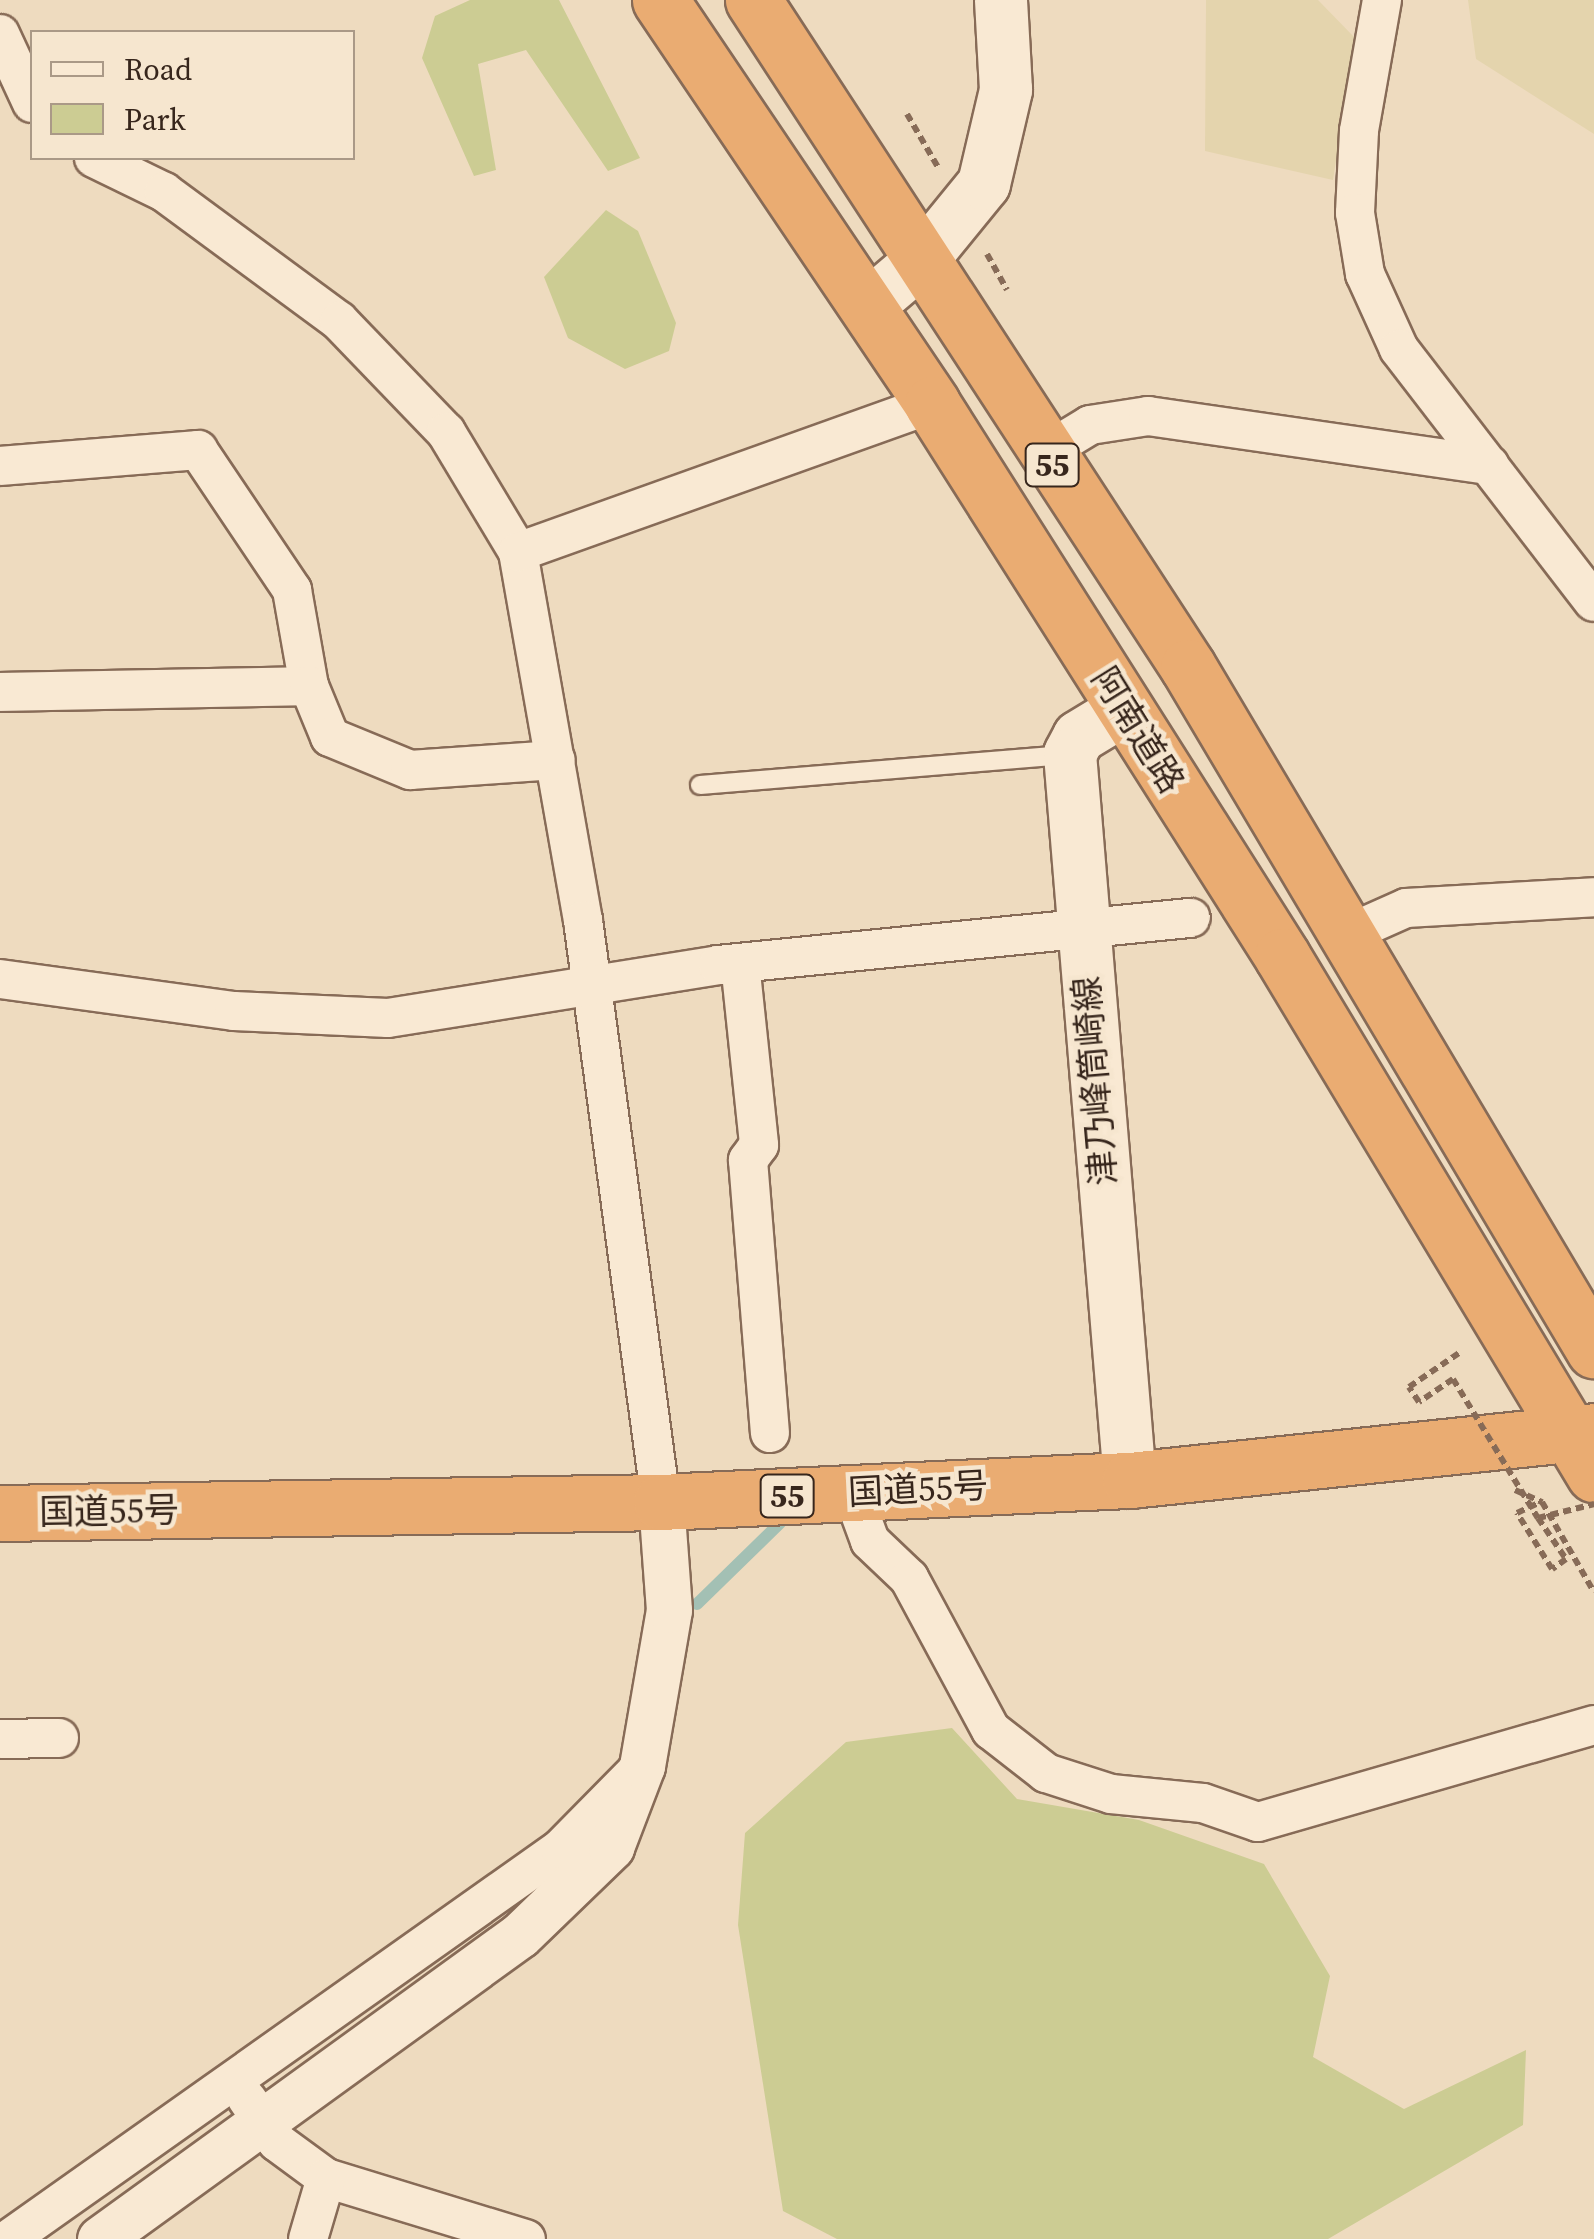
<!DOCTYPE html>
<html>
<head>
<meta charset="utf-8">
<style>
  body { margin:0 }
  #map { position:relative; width:1594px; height:2239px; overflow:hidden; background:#eedbbf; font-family:"Source Serif 4","Noto Sans JP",serif }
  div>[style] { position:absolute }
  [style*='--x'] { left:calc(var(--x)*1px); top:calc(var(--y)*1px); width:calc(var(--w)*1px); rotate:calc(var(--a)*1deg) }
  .farmland>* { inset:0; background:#e4d4ad }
  .green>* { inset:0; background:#cccc93 }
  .stream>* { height:12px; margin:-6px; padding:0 6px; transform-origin:6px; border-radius:6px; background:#a3c0b4 }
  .path>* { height:6px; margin-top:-3px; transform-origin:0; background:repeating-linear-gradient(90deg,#876b57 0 8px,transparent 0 13px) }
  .roads { filter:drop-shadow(2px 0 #876b57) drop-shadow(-2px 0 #876b57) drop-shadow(0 2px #876b57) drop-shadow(0 -2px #876b57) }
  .service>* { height:18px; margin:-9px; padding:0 9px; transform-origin:9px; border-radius:9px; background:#f9e9d3 }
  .minor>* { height:38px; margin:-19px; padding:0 19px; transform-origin:19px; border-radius:19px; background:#f9e9d3 }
  .tertiary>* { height:45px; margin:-22.5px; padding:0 22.5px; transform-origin:22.5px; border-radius:22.5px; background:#f9e9d3 }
  .secondary>* { height:52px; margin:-26px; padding:0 26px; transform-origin:26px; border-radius:26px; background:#f9e9d3 }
  .trunk>* { height:55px; margin:-27.5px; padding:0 27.5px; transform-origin:27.5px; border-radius:27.5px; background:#eaac72 }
  .path-bridge>* { height:6px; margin-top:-3px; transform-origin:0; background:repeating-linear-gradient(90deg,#876b57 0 8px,transparent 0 13px) }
  span { translate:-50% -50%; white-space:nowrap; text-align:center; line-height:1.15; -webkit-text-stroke:9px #f6e6cf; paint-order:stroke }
  .shield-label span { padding:2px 8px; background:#f6e6cf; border:2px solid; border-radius:8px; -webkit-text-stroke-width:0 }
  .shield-label { font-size:32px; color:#37261c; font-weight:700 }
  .street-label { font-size:35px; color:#37261c }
  .legend { position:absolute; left:30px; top:30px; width:325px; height:130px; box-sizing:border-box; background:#f6e6cf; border:2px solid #aa9987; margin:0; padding:12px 18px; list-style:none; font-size:30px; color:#37261c }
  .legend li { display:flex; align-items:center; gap:20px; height:50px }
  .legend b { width:50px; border:2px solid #aa9987 }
</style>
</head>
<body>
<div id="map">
  <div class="farmland">
    <div style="clip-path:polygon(1206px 0,1318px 0,1355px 38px,1333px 180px,1205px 151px)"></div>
    <div style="clip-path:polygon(1468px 0,1594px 0,1594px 134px,1476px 59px)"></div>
  </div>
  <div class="green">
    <div style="clip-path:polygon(470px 0,559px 0,640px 158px,608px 171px,526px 50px,478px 64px,496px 170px,474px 176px,422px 58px,435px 16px)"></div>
    <div style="clip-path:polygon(606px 210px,638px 231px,676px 323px,669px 351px,625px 369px,568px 338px,544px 277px)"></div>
    <div style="clip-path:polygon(952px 1728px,1017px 1799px,1139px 1820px,1264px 1864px,1330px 1976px,1313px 2057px,1404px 2109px,1526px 2050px,1523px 2125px,1328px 2239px,837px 2239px,783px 2211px,738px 1925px,745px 1833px,846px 1742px)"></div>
  </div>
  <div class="stream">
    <div style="--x:697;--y:1604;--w:116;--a:-44.3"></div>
  </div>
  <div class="path">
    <div style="--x:907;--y:114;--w:64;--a:59.8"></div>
    <div style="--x:987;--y:254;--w:41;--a:60.9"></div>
    <div style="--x:1453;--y:1379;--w:41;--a:145.9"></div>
    <div style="--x:1419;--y:1402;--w:18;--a:-124"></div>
    <div style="--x:1409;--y:1387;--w:60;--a:-34.2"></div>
    <div style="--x:1515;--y:1490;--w:30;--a:24"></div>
    <div style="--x:1542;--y:1502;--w:104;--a:60"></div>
    <div style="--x:1538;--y:1518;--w:50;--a:55.7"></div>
    <div style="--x:1566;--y:1559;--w:17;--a:144"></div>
    <div style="--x:1552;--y:1569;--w:66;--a:-122"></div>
    <div style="--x:1517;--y:1513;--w:26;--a:-25"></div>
  </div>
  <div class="roads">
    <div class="service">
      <div style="--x:700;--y:785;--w:366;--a:-4.7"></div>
    </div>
    <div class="minor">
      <div style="--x:1382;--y:0;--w:133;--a:100"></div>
      <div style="--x:1359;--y:131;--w:82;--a:92.8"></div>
      <div style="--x:1355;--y:213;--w:62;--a:80.7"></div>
      <div style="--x:1365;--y:274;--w:82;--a:65.6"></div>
      <div style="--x:1399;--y:349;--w:319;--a:52.4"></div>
      <div style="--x:0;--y:34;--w:76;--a:65.1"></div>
      <div style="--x:94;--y:158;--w:78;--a:25.9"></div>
      <div style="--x:164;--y:192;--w:217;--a:36.4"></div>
      <div style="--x:339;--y:321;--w:154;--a:46.1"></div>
      <div style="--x:446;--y:432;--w:140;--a:59"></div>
      <div style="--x:518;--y:552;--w:374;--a:80"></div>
      <div style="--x:583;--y:920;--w:587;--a:82.37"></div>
      <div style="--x:1044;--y:453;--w:54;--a:-31.3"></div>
      <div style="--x:1090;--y:425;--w:59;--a:-8.8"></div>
      <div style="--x:1148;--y:416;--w:345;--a:8.2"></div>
      <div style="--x:0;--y:466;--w:199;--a:-4.6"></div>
      <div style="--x:198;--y:450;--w:169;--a:56.1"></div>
      <div style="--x:292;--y:590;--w:97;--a:80"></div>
      <div style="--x:309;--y:686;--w:309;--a:178.9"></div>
      <div style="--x:518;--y:552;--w:440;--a:-19.7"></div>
      <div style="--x:309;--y:686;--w:55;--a:67.6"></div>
      <div style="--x:330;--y:737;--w:87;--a:22.4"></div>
      <div style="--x:410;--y:770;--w:146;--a:-3.9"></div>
      <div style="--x:1352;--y:932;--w:59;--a:-24"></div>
      <div style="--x:1406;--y:908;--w:188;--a:-3.3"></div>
      <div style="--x:740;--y:963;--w:183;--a:84"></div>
      <div style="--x:759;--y:1145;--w:19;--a:126"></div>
      <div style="--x:748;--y:1160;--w:274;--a:85.4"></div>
      <div style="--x:0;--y:979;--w:236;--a:7.8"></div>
      <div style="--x:234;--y:1011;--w:154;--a:2.6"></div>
      <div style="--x:388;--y:1018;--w:334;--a:-9.1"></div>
      <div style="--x:718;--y:965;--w:475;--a:-5.7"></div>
      <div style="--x:852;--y:1492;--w:52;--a:69.8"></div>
      <div style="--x:870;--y:1541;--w:54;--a:43.5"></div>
      <div style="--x:909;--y:1578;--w:173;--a:61.7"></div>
      <div style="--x:991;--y:1730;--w:70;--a:38"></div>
      <div style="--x:1046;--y:1773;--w:68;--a:17.9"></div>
      <div style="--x:1111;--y:1794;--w:92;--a:5.6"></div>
      <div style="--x:1203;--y:1803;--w:58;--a:19.1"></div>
      <div style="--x:1258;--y:1822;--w:350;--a:-16.1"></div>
      <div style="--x:0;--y:1739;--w:59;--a:-1"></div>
      <div style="--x:247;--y:2099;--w:52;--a:55.1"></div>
      <div style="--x:277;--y:2142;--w:61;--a:36.3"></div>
      <div style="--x:326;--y:2178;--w:209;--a:17"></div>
      <div style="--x:9;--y:2239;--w:675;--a:-35.29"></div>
      <div style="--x:560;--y:1849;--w:108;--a:-45.4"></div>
      <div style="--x:308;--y:2239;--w:64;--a:-73.6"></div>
    </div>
    <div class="tertiary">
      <div style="--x:100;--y:2239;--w:518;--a:-35.9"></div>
      <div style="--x:520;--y:1935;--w:127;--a:-44"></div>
      <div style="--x:611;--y:1847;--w:87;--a:-69.1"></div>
      <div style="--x:642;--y:1766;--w:158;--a:-80.2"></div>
      <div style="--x:669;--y:1610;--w:108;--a:-94.2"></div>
    </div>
    <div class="secondary">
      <div style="--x:868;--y:306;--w:71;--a:-40.4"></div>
      <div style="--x:922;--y:260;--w:98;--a:-50.8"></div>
      <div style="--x:984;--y:184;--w:97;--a:-76.8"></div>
      <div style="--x:1006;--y:90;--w:90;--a:-93.2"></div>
      <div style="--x:1125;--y:709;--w:54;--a:148.7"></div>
      <div style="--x:1079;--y:737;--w:19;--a:118"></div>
      <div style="--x:1070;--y:754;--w:728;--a:85.28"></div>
    </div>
    <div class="trunk">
      <div style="--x:660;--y:0;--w:487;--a:56"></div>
      <div style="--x:932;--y:404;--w:654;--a:57.62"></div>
      <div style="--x:1282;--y:956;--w:605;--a:58.94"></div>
      <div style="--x:753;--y:0;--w:796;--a:56.89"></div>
      <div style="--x:1188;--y:667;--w:795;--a:59.27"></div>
      <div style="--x:0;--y:1513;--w:661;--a:-0.95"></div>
      <div style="--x:661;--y:1502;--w:470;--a:-2.7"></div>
      <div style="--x:1130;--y:1480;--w:467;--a:-6"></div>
    </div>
  </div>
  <div class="path-bridge">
    <div style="--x:1453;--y:1379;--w:163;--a:58.6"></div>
    <div style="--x:1538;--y:1518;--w:58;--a:-14"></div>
  </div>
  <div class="shield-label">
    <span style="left:1052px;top:465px">55</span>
    <span style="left:787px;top:1496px">55</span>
  </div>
  <div class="street-label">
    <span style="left:1138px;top:730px;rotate:58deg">阿南道路</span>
    <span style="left:1095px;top:1081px;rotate:-95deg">津乃峰筒崎線</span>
    <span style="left:918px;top:1489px;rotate:-3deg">国道55号</span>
    <span style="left:109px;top:1511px;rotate:-1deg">国道55号</span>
  </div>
  <ul class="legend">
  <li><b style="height:12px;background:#f9e9d3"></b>Road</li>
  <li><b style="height:28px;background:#cccc93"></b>Park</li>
  </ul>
</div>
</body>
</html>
